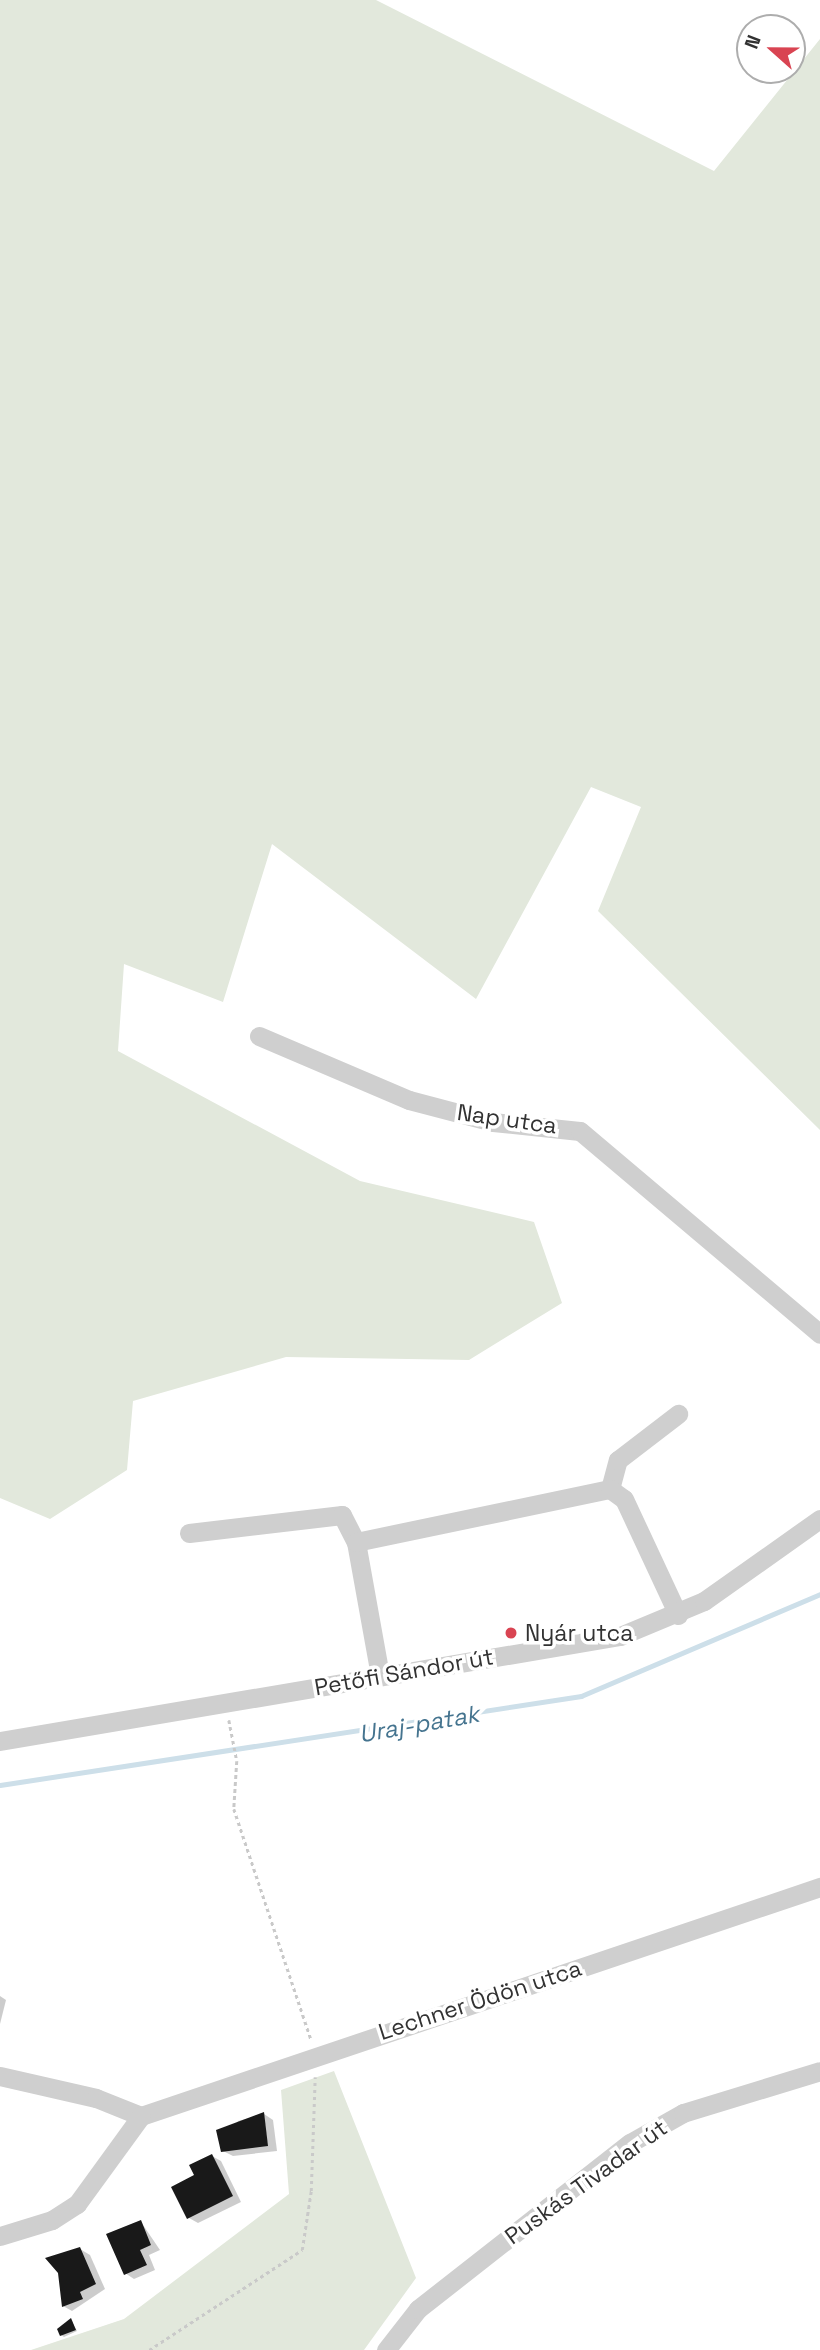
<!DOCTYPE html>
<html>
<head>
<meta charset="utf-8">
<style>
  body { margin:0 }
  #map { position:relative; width:820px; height:2350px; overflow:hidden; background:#fff; font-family:"Space Grotesk",sans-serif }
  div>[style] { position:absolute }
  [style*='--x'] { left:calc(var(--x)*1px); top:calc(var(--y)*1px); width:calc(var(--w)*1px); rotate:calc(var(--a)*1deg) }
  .green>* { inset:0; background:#e2e8dc }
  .shadow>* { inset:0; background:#0003 }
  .stream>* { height:5px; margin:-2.5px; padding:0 2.5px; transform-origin:2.5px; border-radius:2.5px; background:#cddfe9 }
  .building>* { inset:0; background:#191919 }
  .path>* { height:2.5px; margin-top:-1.25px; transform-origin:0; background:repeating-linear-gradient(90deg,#c9c9c9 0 3.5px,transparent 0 7px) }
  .minor>* { height:19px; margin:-9.5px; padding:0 9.5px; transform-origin:9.5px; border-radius:9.5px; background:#cfcfcf }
  .dots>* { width:19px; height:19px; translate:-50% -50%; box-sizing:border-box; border:4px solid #fff; border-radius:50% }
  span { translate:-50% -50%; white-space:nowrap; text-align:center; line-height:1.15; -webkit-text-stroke:7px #fff; paint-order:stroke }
  .street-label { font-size:23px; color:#323232 }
  .poi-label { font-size:23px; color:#323232 }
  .left { translate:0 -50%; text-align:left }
  .water-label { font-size:24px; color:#45748f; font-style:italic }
  .north { position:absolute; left:736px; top:14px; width:70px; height:70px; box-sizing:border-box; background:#fff; border:2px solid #adadad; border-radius:50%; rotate:291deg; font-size:19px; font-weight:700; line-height:28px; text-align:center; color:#323232 }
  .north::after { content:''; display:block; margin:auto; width:24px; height:32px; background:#d94452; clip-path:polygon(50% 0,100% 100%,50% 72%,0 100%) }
</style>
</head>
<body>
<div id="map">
  <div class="green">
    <div style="clip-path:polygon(0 0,376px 0,714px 171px,820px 39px,820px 1130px,598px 911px,641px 807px,591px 787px,476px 999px,272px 844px,223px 1002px,124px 964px,118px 1051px,360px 1181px,534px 1222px,562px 1303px,469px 1360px,286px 1357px,133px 1401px,127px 1470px,50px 1519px,0 1498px)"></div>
    <div style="clip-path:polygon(334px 2071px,416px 2278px,364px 2350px,31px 2350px,124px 2319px,289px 2194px,281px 2090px)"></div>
  </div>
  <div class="shadow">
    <div style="clip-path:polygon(0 1996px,6px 2000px,0 2024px)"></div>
    <div style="clip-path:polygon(264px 2114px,273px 2120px,277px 2151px,233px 2156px,223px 2151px,238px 2121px)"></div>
    <div style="clip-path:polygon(212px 2156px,221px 2161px,241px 2202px,198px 2223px,189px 2218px,197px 2176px)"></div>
    <div style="clip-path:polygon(141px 2222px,160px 2250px,149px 2255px,155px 2270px,134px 2279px,125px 2273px)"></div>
    <div style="clip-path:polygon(80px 2249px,90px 2255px,105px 2289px,72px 2311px,63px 2306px)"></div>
    <div style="clip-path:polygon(71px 2320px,77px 2331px,64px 2337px,61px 2335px)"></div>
  </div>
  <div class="stream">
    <div style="--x:0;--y:1785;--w:588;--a:-8.71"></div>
    <div style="--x:581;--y:1696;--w:260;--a:-23.1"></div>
  </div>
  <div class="building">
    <div style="clip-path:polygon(264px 2112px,268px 2146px,221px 2152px,216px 2130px)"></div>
    <div style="clip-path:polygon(212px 2154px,233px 2196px,187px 2219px,171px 2187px,194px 2175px,189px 2165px)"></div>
    <div style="clip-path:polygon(141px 2220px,151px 2245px,140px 2250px,147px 2265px,124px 2275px,106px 2234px)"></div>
    <div style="clip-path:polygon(80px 2247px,96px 2284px,80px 2292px,83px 2299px,62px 2307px,58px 2273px,45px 2258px)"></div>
    <div style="clip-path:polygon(71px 2318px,76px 2330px,60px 2336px,57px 2329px)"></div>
  </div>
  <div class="path">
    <div style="--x:229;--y:1720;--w:42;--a:79"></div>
    <div style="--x:237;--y:1761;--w:48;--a:93.6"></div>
    <div style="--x:234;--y:1809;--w:243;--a:71.5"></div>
    <div style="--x:149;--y:2350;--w:183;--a:-33.2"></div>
    <div style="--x:302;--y:2250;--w:60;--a:-81.3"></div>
    <div style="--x:311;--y:2191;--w:114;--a:-88"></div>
  </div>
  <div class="minor">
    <div style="--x:259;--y:1036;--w:163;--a:23.1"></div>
    <div style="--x:409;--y:1100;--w:87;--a:14.7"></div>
    <div style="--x:493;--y:1122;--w:87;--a:5.9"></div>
    <div style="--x:580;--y:1131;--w:314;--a:40.2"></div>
    <div style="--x:610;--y:1489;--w:30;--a:-75"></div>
    <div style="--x:618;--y:1460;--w:76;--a:-37.5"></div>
    <div style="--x:189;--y:1533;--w:154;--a:-6.7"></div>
    <div style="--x:342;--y:1515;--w:30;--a:63"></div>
    <div style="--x:356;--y:1542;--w:136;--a:79.8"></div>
    <div style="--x:356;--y:1542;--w:259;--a:-11.8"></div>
    <div style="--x:610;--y:1489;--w:17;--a:36"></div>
    <div style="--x:624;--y:1499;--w:128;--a:65"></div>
    <div style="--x:0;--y:1741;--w:629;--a:-9.61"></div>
    <div style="--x:620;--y:1636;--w:91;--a:-22.6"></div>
    <div style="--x:704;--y:1601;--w:142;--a:-35.3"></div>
    <div style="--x:0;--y:2076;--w:98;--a:12.9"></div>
    <div style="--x:96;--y:2098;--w:48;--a:21.8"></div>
    <div style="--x:141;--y:2116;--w:717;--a:-18.64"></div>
    <div style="--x:0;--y:2236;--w:54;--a:-17.1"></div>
    <div style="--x:52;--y:2220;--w:30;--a:-33"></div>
    <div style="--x:77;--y:2204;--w:109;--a:-54"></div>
    <div style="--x:386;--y:2350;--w:52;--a:-52"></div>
    <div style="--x:418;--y:2309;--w:269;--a:-38.1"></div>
    <div style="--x:630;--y:2143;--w:61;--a:-29.5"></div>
    <div style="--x:683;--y:2113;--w:143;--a:-17"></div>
  </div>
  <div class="dots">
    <div style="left:511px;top:1633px;background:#d94452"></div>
  </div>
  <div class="street-label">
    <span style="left:507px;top:1119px;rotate:8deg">Nap utca</span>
    <span style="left:404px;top:1672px;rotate:-10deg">Petőfi Sándor út</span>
    <span style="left:480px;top:2000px;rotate:-18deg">Lechner Ödön utca</span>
    <span style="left:586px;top:2182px;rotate:-36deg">Puskás Tivadar út</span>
  </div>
  <div class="poi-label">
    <span class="left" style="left:525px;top:1633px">Nyár utca</span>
  </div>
  <div class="water-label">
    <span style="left:419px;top:1724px;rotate:-10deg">Uraj-patak</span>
  </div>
  <div class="north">N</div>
</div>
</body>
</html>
